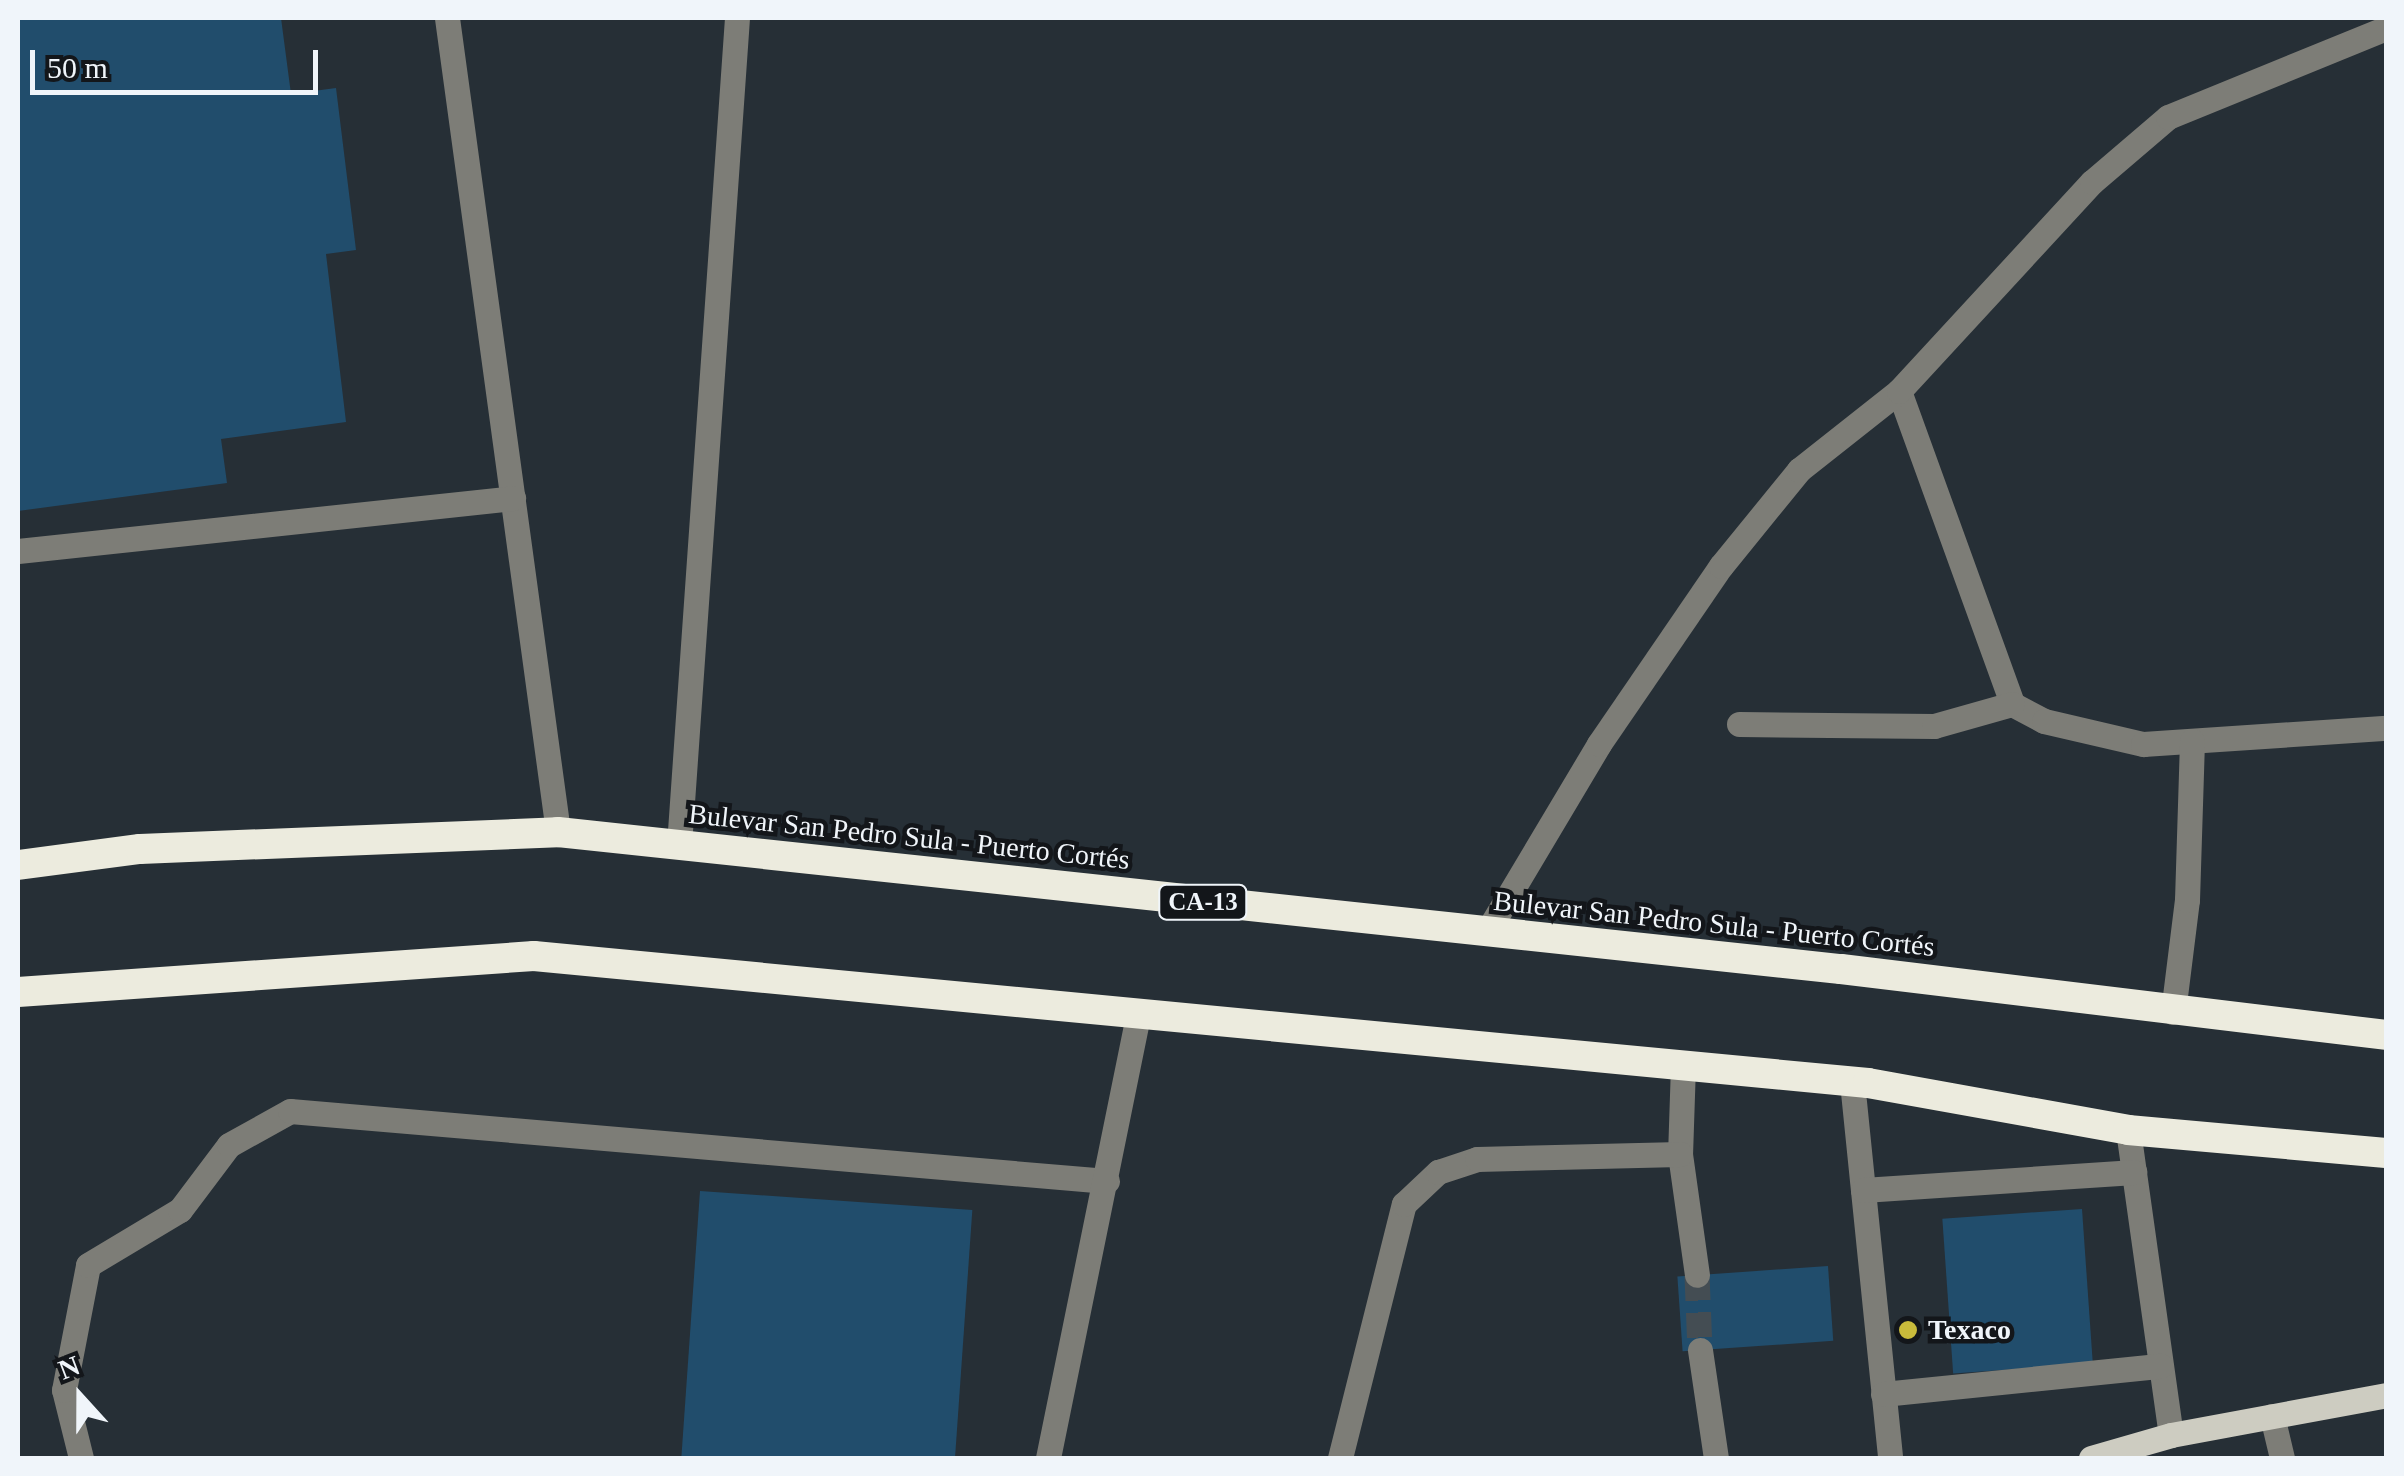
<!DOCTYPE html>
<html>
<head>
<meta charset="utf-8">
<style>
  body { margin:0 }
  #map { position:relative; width:2404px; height:1476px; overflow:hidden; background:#262f36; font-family:"Times New Roman",serif }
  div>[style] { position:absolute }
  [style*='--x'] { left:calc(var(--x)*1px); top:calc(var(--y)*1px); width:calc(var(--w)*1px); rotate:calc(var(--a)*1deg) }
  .building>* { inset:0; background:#214d6c; transform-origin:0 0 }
  .minor-tunnel>* { height:25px; margin-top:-12.5px; transform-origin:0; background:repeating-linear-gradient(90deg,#444d53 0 25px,transparent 0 37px) }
  .minor>* { height:25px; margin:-12.5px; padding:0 12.5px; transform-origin:12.5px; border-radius:12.5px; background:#7d7d77 }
  .major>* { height:25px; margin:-12.5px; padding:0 12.5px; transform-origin:12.5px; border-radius:12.5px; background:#cdccc1 }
  .highway>* { height:30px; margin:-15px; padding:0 15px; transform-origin:15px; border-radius:15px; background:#ecebde }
  .dots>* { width:28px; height:28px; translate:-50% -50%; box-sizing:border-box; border:5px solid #13161a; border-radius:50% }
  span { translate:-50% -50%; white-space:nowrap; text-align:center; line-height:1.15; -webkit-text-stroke:9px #13161a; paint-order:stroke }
  .shield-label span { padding:2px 8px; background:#13161a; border:2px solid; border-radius:8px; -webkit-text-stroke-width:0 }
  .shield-label { font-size:25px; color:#f0f5fa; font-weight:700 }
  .street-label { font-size:28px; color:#f0f5fa }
  .poi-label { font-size:28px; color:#f0f5fa; font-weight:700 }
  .left { translate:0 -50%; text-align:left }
  .frame { position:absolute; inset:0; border:20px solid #f0f5fa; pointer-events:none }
  .north { position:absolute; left:30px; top:1346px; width:100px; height:100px; -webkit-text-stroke:8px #13161a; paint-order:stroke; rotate:339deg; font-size:28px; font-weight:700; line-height:40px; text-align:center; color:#f0f5fa }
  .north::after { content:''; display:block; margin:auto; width:35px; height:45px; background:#f0f5fa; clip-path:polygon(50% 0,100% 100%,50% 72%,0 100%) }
  .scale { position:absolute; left:30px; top:50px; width:288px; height:45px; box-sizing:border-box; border:5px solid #f0f5fa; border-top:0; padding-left:12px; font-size:30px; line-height:35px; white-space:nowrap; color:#f0f5fa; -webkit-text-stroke:8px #13161a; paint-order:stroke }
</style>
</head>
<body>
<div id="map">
  <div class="building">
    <div style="clip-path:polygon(18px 18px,281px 18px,291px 94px,336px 88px,356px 250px,326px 254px,346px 422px,221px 439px,227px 483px,18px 511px)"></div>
    <div style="left:700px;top:1191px;width:273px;height:268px;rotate:4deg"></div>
    <div style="left:2082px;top:1209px;width:155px;height:140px;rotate:86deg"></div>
    <div style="left:1828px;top:1266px;width:75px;height:151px;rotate:86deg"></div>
  </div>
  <div class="minor-tunnel">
    <div style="--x:1697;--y:1275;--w:75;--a:87.7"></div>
  </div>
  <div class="minor">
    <div style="--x:447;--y:18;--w:822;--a:82.23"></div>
    <div style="--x:1899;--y:391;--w:333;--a:70.1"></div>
    <div style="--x:2012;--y:704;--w:36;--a:28"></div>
    <div style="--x:2044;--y:721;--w:102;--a:13.1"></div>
    <div style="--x:2143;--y:744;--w:244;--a:-3.8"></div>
    <div style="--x:18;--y:551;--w:498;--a:-6.1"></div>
    <div style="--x:1739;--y:724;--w:195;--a:0.6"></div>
    <div style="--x:1934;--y:726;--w:81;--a:-15.8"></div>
    <div style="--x:679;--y:845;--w:829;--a:-85.99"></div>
    <div style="--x:1487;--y:932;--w:219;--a:-59.2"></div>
    <div style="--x:1599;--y:744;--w:216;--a:-55.6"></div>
    <div style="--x:1721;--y:566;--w:124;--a:-50.9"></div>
    <div style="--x:1799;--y:470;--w:127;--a:-38.3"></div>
    <div style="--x:1899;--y:391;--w:284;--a:-47.3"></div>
    <div style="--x:2092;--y:182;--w:100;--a:-40.5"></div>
    <div style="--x:2168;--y:117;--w:235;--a:-22.2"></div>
    <div style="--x:2173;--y:1012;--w:113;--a:-82.9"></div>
    <div style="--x:2187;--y:900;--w:159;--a:-88.2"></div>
    <div style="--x:1683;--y:1065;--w:89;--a:91.9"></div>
    <div style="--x:1680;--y:1154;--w:122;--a:82"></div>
    <div style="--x:1852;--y:1082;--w:378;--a:84.2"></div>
    <div style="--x:2128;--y:1130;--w:308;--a:82"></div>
    <div style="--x:1863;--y:1190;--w:272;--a:-3.8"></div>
    <div style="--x:1700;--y:1350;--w:109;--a:81.6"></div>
    <div style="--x:1883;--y:1394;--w:279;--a:-5.8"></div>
    <div style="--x:2272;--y:1416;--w:43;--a:76.6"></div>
    <div style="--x:81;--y:1458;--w:70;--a:-104"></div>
    <div style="--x:64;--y:1390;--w:127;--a:-79.1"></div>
    <div style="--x:88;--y:1265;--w:107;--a:-30.9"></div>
    <div style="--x:180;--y:1210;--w:81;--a:-53"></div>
    <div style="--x:229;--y:1145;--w:70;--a:-29.1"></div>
    <div style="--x:290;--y:1111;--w:820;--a:4.9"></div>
    <div style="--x:1048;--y:1458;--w:455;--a:-78.5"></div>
    <div style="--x:1340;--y:1458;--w:262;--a:-75.9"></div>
    <div style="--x:1404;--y:1204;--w:47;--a:-43.3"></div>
    <div style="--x:1438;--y:1172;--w:41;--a:-18.4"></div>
    <div style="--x:1477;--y:1159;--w:203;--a:-1.4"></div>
  </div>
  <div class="major">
    <div style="--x:2091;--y:1458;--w:83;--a:-16"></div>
    <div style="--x:2171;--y:1435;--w:219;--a:-10.5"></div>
  </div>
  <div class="highway">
    <div style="--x:18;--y:865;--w:123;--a:-7.5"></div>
    <div style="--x:140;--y:849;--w:418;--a:-2.3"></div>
    <div style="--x:558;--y:832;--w:1290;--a:6.1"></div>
    <div style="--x:1841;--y:969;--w:549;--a:6.9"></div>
    <div style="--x:18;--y:992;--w:517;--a:-3.99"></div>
    <div style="--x:534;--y:956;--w:1340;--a:5.44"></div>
    <div style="--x:1868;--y:1083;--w:264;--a:10.2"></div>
    <div style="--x:2128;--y:1130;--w:259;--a:5.1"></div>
  </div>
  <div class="dots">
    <div style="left:1908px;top:1330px;background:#c9bb3b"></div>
  </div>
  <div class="shield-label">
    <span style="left:1203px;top:902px">CA-13</span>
  </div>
  <div class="street-label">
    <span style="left:909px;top:837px;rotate:6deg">Bulevar San Pedro Sula - Puerto Cortés</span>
    <span style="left:1714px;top:924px;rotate:6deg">Bulevar San Pedro Sula - Puerto Cortés</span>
  </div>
  <div class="poi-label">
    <span class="left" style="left:1928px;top:1330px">Texaco</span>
  </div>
  <div class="frame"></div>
  <div class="north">N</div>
  <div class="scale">50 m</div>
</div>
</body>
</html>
